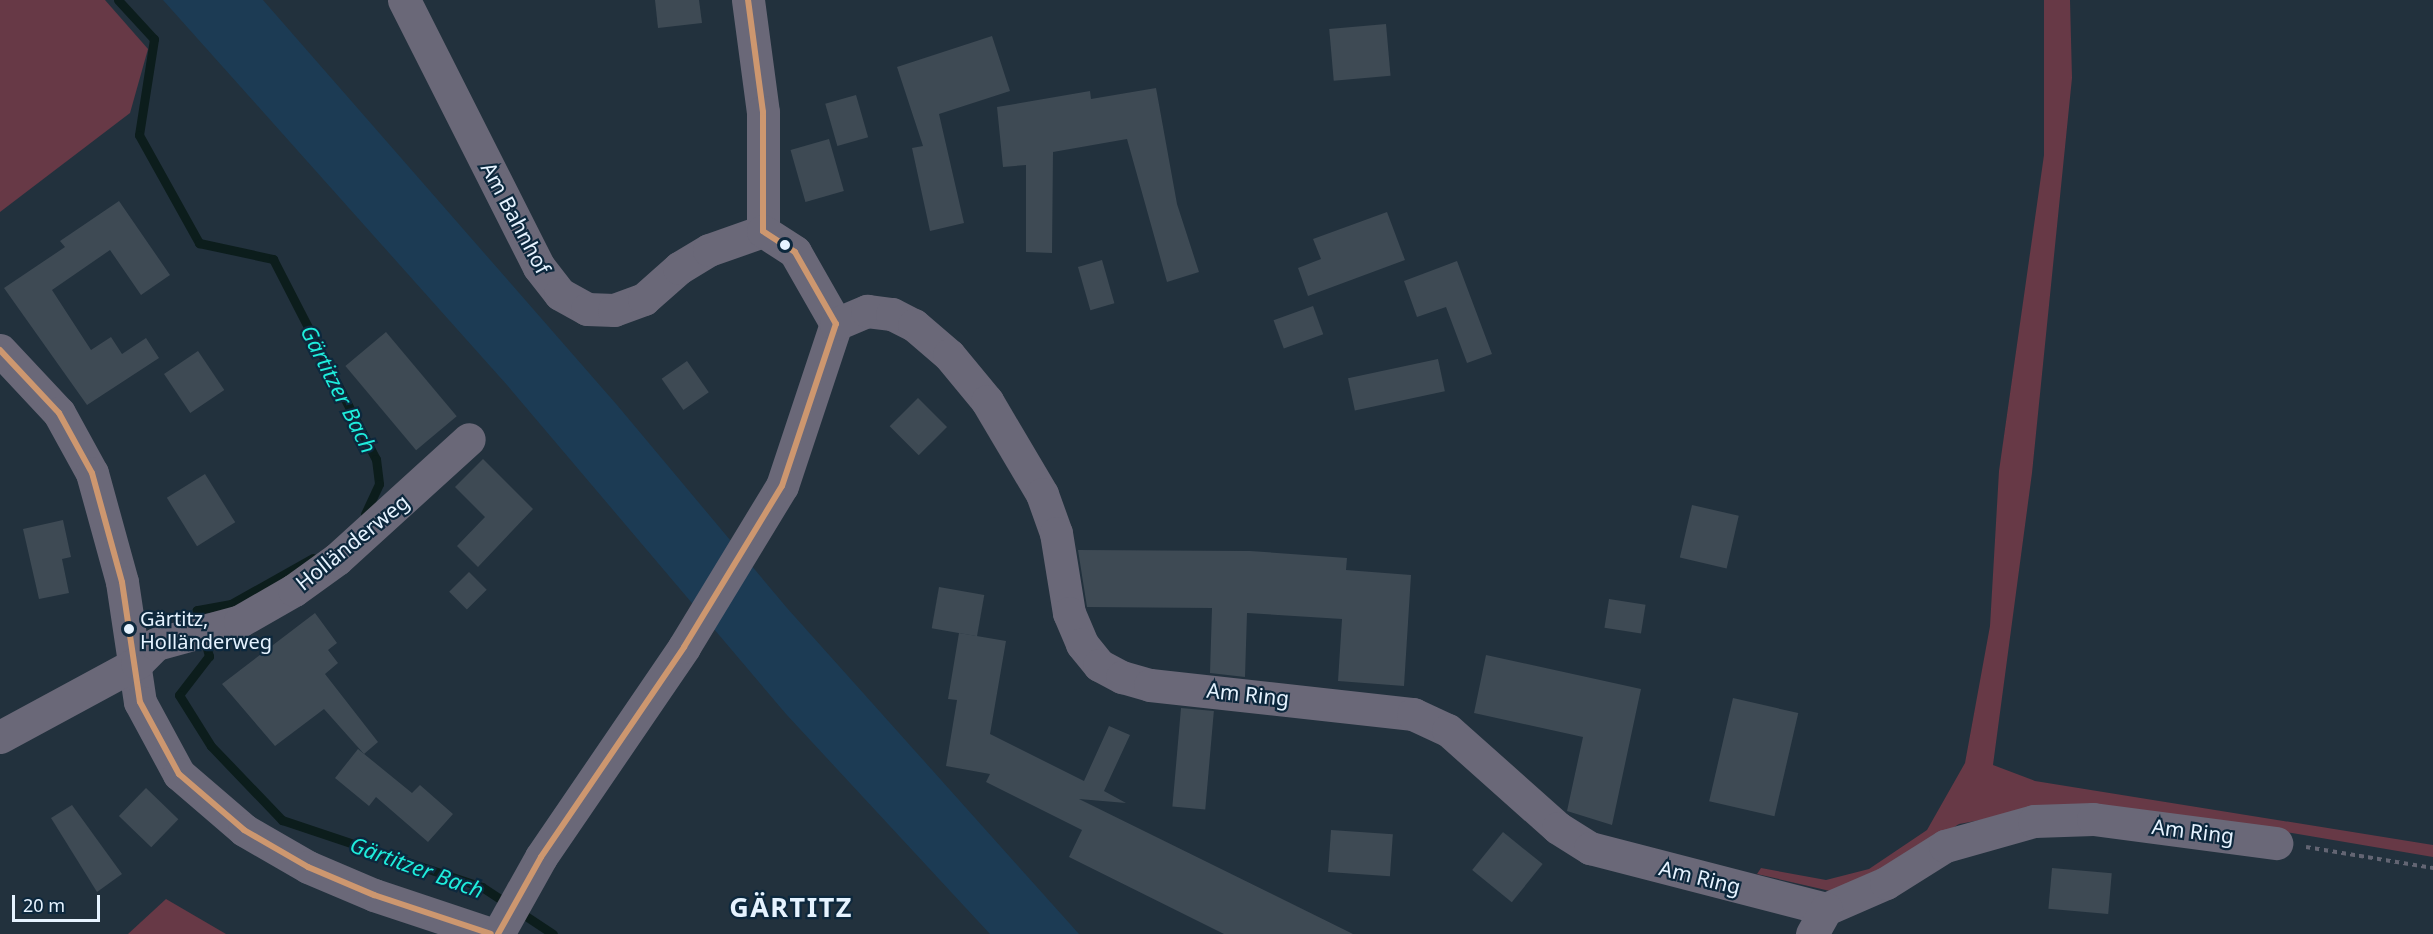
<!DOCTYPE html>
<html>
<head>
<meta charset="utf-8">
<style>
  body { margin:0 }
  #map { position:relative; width:2433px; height:934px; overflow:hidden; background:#22313d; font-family:"Noto Sans",sans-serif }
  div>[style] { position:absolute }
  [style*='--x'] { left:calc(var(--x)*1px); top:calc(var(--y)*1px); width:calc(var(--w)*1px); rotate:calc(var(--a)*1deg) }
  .built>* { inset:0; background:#1c3b54 }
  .green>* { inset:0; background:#673946 }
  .stream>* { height:9px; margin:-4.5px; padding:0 4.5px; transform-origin:4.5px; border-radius:4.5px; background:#0c1d1c }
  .building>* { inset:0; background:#3e4a54; transform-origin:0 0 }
  .path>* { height:4px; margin-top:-2px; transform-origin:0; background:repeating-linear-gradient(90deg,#636573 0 4.5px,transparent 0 9px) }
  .minor>* { height:33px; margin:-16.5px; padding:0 16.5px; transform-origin:16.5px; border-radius:16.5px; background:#6a6878 }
  .bus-1>* { height:6px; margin:-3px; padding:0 3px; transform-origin:3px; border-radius:3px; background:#cd976f }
  .dots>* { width:16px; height:16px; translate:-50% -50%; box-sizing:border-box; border:3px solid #0d283d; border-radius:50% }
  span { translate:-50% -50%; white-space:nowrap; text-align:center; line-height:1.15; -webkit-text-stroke:4.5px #0d283d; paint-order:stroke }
  .bus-label { font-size:20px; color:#e6f3ff }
  .left { translate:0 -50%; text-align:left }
  .street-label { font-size:21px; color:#e6f3ff }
  .water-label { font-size:22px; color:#1feddc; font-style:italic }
  .district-label { font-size:27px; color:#e6f3ff; font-weight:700; letter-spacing:1.5px }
  .scale { position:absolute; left:12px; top:895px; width:88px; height:27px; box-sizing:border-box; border:3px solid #e6f3ff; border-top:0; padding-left:8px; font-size:18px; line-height:21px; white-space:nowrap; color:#e6f3ff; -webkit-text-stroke:4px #0d283d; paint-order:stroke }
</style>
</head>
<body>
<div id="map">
  <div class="built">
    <div style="clip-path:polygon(163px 0,263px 0,617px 405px,787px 608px,1079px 934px,990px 934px,786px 714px,507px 385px)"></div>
  </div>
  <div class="green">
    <div style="clip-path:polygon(0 0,105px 0,148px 49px,130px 113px,0 212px)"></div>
    <div style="clip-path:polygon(2044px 0,2070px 0,2072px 78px,2032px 473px,1993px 765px,2035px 781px,2433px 845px,2433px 857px,2292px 833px,2096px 811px,2008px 815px,1959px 824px,1876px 876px,1830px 891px,1757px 874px,1761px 868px,1826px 880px,1869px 869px,1927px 830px,1965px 763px,1990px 626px,1999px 471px,2044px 155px)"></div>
    <div style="clip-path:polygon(166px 899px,226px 934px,128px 934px)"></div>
  </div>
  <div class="stream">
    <div style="--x:118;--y:0;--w:53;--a:47.3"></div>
    <div style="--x:154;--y:39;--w:97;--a:98.9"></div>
    <div style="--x:139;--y:135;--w:124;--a:60.9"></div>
    <div style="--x:199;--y:243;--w:76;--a:12.2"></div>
    <div style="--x:273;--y:259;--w:225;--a:62.8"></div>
    <div style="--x:376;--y:459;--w:25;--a:83"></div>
    <div style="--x:379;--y:484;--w:33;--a:115"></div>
    <div style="--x:313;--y:558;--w:94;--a:150.7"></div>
    <div style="--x:231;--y:604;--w:35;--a:170"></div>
    <div style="--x:197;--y:610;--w:48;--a:75.4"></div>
    <div style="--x:209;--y:656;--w:49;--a:127.6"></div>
    <div style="--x:179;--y:695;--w:60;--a:57.9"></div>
    <div style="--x:211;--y:746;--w:103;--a:46.2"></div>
    <div style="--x:282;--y:820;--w:211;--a:18.5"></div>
    <div style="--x:482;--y:887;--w:85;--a:33.5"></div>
  </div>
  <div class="building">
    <div style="clip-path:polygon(655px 0,699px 0,702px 23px,658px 28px)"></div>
    <div style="left:1386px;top:24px;width:52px;height:57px;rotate:85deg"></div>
    <div style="clip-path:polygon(992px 36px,1010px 91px,939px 114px,964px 223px,930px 231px,912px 148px,923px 146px,897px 67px)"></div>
    <div style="clip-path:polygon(1156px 88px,1177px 204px,1199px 272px,1167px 282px,1127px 139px,1053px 152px,1052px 253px,1026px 252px,1026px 165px,1003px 167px,997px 107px,1090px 91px,1091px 99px)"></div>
    <div style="left:856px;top:95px;width:44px;height:32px;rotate:74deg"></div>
    <div style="left:829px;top:139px;width:54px;height:40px;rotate:74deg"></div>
    <div style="clip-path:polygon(119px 201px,170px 275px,141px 295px,110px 250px,52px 290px,91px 350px,111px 337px,122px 354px,146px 338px,159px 358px,87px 405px,4px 288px,65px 247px,60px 241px)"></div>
    <div style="clip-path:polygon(1387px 212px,1405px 260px,1308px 296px,1298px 268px,1321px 259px,1313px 239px)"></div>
    <div style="left:1102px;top:260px;width:45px;height:25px;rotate:74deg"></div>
    <div style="clip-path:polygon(1457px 261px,1492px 354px,1467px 363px,1446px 307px,1417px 317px,1404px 281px)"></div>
    <div style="left:1313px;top:306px;width:30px;height:42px;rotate:70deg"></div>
    <div style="left:386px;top:332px;width:110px;height:53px;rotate:50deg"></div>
    <div style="left:198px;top:351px;width:47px;height:41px;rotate:56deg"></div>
    <div style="left:1438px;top:359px;width:33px;height:92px;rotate:78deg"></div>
    <div style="left:687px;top:361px;width:38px;height:31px;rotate:55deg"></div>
    <div style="left:918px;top:398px;width:41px;height:40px;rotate:45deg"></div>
    <div style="clip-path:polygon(483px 459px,533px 509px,478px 567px,457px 546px,485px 517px,455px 487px)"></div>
    <div style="left:205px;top:474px;width:57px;height:45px;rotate:58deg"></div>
    <div style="left:1692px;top:505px;width:48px;height:54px;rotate:13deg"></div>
    <div style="clip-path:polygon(63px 520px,71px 557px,62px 559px,69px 593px,39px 599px,23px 529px)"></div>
    <div style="clip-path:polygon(1078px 550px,1250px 551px,1347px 558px,1346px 570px,1411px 575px,1404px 686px,1338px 681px,1342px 619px,1247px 613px,1245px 677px,1210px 673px,1212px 608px,1087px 607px)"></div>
    <div style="left:469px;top:572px;width:25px;height:28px;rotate:45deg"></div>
    <div style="left:939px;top:587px;width:46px;height:42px;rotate:10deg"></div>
    <div style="left:1609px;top:599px;width:37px;height:29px;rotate:9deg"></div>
    <div style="clip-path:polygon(315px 613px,337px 643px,328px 650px,338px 663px,325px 674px,378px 742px,364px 754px,324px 709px,275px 746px,222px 684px)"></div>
    <div style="clip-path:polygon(959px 633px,1006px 641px,990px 734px,1084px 781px,1109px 726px,1130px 735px,1104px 791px,1126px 803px,1079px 799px,1353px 934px,1224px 934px,1069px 857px,1082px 830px,986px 782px,990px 774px,946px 766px,957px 700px,948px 699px)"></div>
    <div style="clip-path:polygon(1486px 655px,1641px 689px,1612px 825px,1567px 811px,1583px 737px,1474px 713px)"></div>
    <div style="left:1733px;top:698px;width:67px;height:106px;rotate:13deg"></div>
    <div style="left:1181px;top:708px;width:33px;height:99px;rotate:5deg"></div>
    <div style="clip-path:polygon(358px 749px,412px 793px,420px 785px,453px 814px,428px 842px,376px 797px,369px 806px,335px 778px)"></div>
    <div style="left:146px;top:788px;width:45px;height:39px;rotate:44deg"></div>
    <div style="clip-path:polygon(72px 805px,122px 874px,97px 892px,51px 818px)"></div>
    <div style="left:1331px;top:830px;width:62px;height:42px;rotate:4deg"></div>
    <div style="left:1503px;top:832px;width:51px;height:49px;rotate:39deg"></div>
    <div style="left:2052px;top:868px;width:60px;height:41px;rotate:5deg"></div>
  </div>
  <div class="path">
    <div style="--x:2306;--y:847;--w:129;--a:9.4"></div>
  </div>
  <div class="minor">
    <div style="--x:404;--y:0;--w:299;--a:63.2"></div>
    <div style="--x:539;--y:267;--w:34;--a:52"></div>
    <div style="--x:560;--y:294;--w:31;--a:29"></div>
    <div style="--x:587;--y:309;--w:27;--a:2"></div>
    <div style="--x:614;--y:310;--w:32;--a:-20"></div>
    <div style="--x:644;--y:299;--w:47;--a:-41.5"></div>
    <div style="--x:679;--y:268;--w:35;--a:-31"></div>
    <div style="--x:709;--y:250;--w:57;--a:-19.4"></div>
    <div style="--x:748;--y:0;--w:113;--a:82.4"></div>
    <div style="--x:763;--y:112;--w:119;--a:90"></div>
    <div style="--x:763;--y:231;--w:38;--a:33"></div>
    <div style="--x:795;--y:252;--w:83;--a:60.3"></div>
    <div style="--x:0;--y:350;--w:86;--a:46.9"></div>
    <div style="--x:59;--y:413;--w:68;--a:61.2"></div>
    <div style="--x:92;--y:473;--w:113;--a:74.6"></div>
    <div style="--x:122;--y:582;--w:121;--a:81.5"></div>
    <div style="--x:140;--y:702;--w:82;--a:61.6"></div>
    <div style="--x:179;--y:774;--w:86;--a:40.7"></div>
    <div style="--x:244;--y:830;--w:74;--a:30"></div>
    <div style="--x:308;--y:867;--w:72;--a:23"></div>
    <div style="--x:374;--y:895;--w:123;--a:18.4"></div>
    <div style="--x:0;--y:737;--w:156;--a:-28.4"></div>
    <div style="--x:137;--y:663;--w:27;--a:-45"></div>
    <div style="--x:156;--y:644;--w:87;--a:-15.3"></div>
    <div style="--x:240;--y:621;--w:62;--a:-29.9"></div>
    <div style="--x:294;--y:590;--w:53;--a:-35.8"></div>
    <div style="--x:337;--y:559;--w:178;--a:-42.3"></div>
    <div style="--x:498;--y:934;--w:88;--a:-60.8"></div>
    <div style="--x:541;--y:857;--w:254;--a:-55.7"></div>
    <div style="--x:684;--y:647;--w:188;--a:-58.7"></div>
    <div style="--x:782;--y:486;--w:171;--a:-71.6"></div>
    <div style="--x:836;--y:324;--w:34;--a:-23"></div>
    <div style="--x:867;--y:311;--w:25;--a:7"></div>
    <div style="--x:892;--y:314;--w:25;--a:27"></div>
    <div style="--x:914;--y:325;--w:46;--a:40.6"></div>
    <div style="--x:949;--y:355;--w:60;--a:50.4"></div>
    <div style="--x:987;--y:401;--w:108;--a:59.4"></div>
    <div style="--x:1042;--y:494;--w:41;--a:70.3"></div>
    <div style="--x:1056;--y:533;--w:81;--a:80.8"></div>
    <div style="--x:1069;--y:613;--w:34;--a:67"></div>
    <div style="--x:1082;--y:644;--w:27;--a:51"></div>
    <div style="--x:1099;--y:665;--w:26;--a:28"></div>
    <div style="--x:1122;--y:677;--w:29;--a:16"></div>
    <div style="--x:1150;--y:685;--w:265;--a:6.3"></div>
    <div style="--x:1413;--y:714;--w:38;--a:25"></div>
    <div style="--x:1448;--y:730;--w:147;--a:41.7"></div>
    <div style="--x:1558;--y:828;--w:38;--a:32"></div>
    <div style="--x:1590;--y:848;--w:244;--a:14.5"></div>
    <div style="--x:1826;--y:909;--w:65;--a:-23.4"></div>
    <div style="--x:1886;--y:883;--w:70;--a:-32.1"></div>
    <div style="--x:1945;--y:846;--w:92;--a:-15.7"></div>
    <div style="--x:2034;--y:821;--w:59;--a:-1.9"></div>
    <div style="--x:2093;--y:819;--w:185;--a:7.5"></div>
    <div style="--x:1812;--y:934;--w:29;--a:-61"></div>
  </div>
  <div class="bus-1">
    <div style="--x:0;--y:350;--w:86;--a:46.9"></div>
    <div style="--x:59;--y:413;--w:68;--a:61.2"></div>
    <div style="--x:92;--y:473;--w:113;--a:74.6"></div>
    <div style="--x:122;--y:582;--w:121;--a:81.5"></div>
    <div style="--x:140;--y:702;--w:82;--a:61.6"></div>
    <div style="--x:179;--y:774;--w:86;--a:40.7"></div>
    <div style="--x:244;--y:830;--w:74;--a:30"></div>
    <div style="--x:308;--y:867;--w:72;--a:23"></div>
    <div style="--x:374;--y:895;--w:123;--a:18.4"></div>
    <div style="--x:498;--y:934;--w:88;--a:-60.8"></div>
    <div style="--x:541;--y:857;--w:254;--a:-55.7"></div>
    <div style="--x:684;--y:647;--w:188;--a:-58.7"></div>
    <div style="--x:782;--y:486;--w:171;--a:-71.6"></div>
    <div style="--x:836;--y:324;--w:83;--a:-119.7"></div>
    <div style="--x:795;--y:252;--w:38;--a:-147"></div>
    <div style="--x:763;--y:231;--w:119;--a:-90"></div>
    <div style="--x:763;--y:112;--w:113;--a:-97.6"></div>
  </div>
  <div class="dots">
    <div style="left:785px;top:245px;background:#e6f3ff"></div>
    <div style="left:129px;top:629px;background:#e6f3ff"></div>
  </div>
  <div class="bus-label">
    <span class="left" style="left:140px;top:630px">Gärtitz,<br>Holländerweg</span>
  </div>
  <div class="street-label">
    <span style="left:516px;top:218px;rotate:62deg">Am Bahnhof</span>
    <span style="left:352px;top:542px;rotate:-39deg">Holländerweg</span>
    <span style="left:1248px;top:694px;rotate:6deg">Am Ring</span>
    <span style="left:2193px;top:831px;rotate:7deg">Am Ring</span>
    <span style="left:1700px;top:877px;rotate:14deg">Am Ring</span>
  </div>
  <div class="water-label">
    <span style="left:339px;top:389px;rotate:63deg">Gärtitzer Bach</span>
    <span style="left:417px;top:867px;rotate:20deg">Gärtitzer Bach</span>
  </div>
  <div class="district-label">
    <span style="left:791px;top:907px">GÄRTITZ</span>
  </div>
  <div class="scale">20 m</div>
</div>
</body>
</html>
